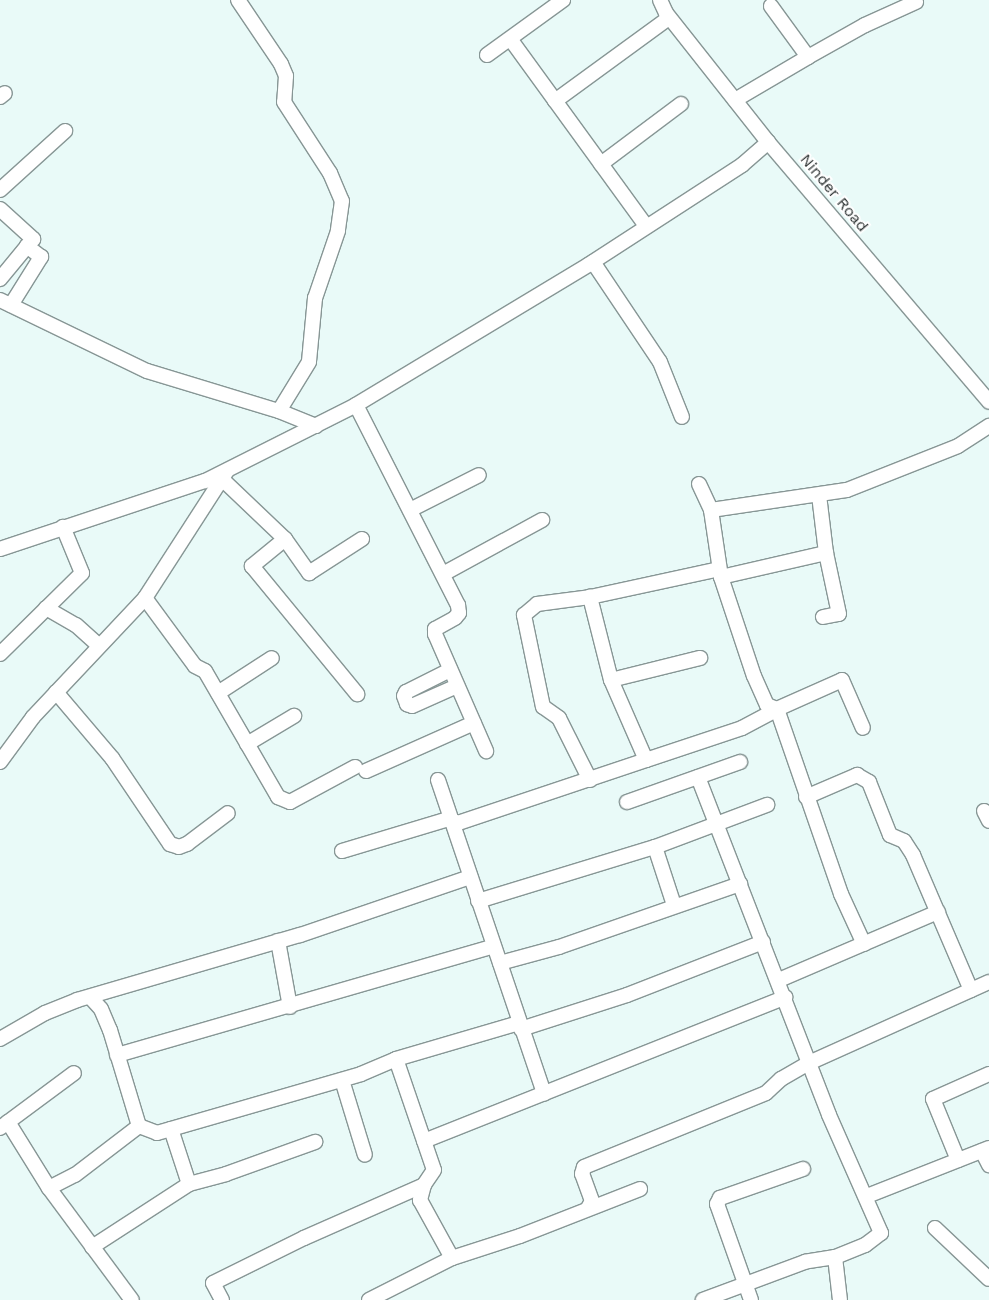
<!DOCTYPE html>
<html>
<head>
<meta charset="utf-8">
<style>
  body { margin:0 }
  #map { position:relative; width:989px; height:1300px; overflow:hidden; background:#e9faf8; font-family:"Work Sans",sans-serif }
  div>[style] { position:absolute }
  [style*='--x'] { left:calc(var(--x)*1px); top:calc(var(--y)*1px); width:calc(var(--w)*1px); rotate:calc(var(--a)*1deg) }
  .roads { filter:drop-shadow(1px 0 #879695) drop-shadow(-1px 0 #879695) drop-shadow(0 1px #879695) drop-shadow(0 -1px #879695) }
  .minor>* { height:14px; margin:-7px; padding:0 7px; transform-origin:7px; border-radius:7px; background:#fff }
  span { translate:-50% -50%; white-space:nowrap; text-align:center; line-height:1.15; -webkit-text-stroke:4px #fff; paint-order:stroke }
  .street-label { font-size:16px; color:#2e3434 }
</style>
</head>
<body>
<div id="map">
  <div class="roads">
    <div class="minor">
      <div style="--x:238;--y:0;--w:77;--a:56.1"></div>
      <div style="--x:281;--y:64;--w:13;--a:67"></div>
      <div style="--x:286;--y:76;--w:26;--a:94"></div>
      <div style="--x:284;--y:102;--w:85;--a:57.1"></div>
      <div style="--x:330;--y:173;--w:30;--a:67"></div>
      <div style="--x:342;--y:201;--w:30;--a:98"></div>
      <div style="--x:338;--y:231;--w:71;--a:108.9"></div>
      <div style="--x:315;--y:298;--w:64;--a:95.4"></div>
      <div style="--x:309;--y:362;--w:57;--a:121.5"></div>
      <div style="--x:660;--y:0;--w:14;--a:65"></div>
      <div style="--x:666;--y:13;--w:164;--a:51.7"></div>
      <div style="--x:768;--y:142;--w:341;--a:49.6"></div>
      <div style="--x:511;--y:40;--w:230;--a:54"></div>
      <div style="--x:487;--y:55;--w:94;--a:-35.9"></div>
      <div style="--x:808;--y:57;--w:65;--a:-29.3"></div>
      <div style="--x:865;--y:25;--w:56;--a:-24.3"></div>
      <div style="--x:0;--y:97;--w:6;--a:-39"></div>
      <div style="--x:735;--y:100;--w:85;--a:-30.5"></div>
      <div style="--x:808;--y:57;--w:63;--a:-126"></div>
      <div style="--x:555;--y:101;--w:141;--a:-36.1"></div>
      <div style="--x:601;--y:164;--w:100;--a:-36.9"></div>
      <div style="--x:0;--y:190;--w:88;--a:-42.2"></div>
      <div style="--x:0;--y:209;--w:45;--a:42.3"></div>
      <div style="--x:33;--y:239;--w:52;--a:129.5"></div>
      <div style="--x:593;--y:262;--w:120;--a:56.2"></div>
      <div style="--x:660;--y:362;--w:59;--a:68.2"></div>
      <div style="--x:0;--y:300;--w:163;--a:25.8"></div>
      <div style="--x:147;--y:371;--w:138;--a:16.9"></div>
      <div style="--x:279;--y:411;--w:40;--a:22"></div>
      <div style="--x:11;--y:305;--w:57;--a:-58"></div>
      <div style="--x:41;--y:257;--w:18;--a:-142"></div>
      <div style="--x:356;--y:405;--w:225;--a:63"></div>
      <div style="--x:458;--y:605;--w:8;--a:83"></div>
      <div style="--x:459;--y:613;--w:6;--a:129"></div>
      <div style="--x:455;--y:618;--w:23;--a:151"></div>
      <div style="--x:435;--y:629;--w:5;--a:90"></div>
      <div style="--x:435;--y:634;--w:128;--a:66.4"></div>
      <div style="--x:222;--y:479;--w:87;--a:43.6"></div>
      <div style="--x:285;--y:539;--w:42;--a:54.8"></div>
      <div style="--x:309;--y:573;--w:63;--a:-32.7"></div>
      <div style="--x:699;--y:484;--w:29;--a:65"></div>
      <div style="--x:711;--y:510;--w:68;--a:81.5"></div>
      <div style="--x:721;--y:577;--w:108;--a:-12.9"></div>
      <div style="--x:826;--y:553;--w:58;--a:-96.9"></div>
      <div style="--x:410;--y:510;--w:77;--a:-26.9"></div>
      <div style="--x:711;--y:510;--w:137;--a:-8.4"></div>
      <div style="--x:847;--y:490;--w:119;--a:-21.6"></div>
      <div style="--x:958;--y:446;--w:37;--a:-33"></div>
      <div style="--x:285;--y:539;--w:43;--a:140.7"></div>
      <div style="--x:252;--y:566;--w:166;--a:50.6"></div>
      <div style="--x:0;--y:549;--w:216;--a:-18.4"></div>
      <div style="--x:205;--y:481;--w:169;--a:-26.7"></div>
      <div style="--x:356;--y:405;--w:271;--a:-31.1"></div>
      <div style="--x:588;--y:265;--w:184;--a:-33"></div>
      <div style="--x:742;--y:165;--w:35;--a:-41"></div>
      <div style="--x:443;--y:574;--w:113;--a:-28.6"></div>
      <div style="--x:721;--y:577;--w:104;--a:71.6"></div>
      <div style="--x:754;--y:676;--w:32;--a:66"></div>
      <div style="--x:767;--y:705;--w:11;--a:22"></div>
      <div style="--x:777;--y:709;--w:71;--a:-24"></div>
      <div style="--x:842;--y:680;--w:52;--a:66.4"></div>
      <div style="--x:145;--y:598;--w:84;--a:53.7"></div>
      <div style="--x:195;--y:666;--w:11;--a:27"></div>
      <div style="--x:205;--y:671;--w:146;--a:59.9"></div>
      <div style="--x:278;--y:797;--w:13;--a:23"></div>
      <div style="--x:290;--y:802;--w:74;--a:-28.3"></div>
      <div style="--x:46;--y:608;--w:34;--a:30"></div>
      <div style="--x:76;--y:625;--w:31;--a:42"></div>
      <div style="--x:823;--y:617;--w:16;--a:-11"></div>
      <div style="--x:839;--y:614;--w:62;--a:-102"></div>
      <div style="--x:0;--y:654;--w:115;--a:-44.6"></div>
      <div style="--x:82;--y:573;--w:50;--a:-112.4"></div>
      <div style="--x:450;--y:670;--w:49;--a:153.4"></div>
      <div style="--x:406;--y:692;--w:4;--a:117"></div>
      <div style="--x:404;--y:696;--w:9;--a:69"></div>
      <div style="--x:407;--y:704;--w:5;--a:22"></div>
      <div style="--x:412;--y:706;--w:49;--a:-24"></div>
      <div style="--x:611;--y:680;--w:92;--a:-13.9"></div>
      <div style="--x:56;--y:692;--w:87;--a:49.7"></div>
      <div style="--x:112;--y:758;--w:104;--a:56"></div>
      <div style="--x:170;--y:844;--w:9;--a:18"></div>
      <div style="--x:179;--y:847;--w:9;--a:-21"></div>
      <div style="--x:187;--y:844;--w:51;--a:-37.1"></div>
      <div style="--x:218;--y:693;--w:64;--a:-32.9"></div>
      <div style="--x:247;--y:744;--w:55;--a:-30.8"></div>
      <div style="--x:646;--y:760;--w:101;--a:-18.4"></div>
      <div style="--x:742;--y:728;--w:40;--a:-28"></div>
      <div style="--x:777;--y:709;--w:196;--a:70.9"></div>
      <div style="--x:841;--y:894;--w:55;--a:65.3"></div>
      <div style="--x:0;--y:762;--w:56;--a:-53.7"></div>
      <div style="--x:33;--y:717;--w:163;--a:-46.7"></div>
      <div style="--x:145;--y:598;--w:151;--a:-57.2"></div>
      <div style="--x:366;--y:771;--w:118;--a:-24"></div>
      <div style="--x:698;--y:777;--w:362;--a:68.8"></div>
      <div style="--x:829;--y:1115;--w:129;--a:66.2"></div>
      <div style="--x:881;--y:1233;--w:20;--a:143"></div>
      <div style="--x:865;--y:1245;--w:32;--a:158"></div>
      <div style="--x:835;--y:1257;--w:30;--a:171"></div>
      <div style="--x:805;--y:1262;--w:109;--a:159.6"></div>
      <div style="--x:438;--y:780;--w:331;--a:71.3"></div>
      <div style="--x:590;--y:780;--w:69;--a:-116.6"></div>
      <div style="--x:559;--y:718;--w:19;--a:-145"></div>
      <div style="--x:543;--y:707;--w:94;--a:-101.7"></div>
      <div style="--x:524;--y:615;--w:17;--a:-40"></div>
      <div style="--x:537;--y:604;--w:53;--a:-7.5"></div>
      <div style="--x:590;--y:597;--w:132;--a:-12.2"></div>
      <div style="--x:806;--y:797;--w:56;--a:-23.3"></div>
      <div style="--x:857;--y:775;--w:14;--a:30"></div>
      <div style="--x:869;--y:782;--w:57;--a:68.4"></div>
      <div style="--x:890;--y:835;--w:15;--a:23"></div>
      <div style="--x:904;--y:841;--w:17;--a:57"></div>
      <div style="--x:913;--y:855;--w:147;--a:66.8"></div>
      <div style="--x:627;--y:802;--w:120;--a:-19.5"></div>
      <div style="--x:984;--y:811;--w:11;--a:63"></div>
      <div style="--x:655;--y:847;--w:61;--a:71.9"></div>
      <div style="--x:342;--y:851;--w:112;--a:-16.7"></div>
      <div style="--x:449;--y:819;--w:10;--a:24"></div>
      <div style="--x:458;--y:823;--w:198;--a:-18.5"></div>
      <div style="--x:646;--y:760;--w:87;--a:-113.6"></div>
      <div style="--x:611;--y:680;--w:86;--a:-104.2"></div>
      <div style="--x:478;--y:901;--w:185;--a:-17"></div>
      <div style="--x:655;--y:847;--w:120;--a:-20.6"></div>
      <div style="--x:278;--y:941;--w:67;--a:79.7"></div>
      <div style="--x:500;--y:963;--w:61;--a:-15.2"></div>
      <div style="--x:559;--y:947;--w:192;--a:-19.2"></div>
      <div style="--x:779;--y:980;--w:173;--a:-23.2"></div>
      <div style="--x:92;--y:999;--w:13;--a:48"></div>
      <div style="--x:101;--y:1009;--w:23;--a:67"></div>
      <div style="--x:110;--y:1030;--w:100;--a:73.2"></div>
      <div style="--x:521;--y:1029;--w:111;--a:-17.8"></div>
      <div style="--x:627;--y:995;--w:146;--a:-21.3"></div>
      <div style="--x:0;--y:1039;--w:52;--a:-30"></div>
      <div style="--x:45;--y:1013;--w:35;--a:-22"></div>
      <div style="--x:77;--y:1000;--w:232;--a:-16.3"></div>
      <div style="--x:300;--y:935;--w:180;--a:-18.8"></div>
      <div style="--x:117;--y:1055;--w:392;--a:-16.1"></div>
      <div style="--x:396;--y:1059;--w:117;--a:71.1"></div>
      <div style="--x:434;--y:1170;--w:18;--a:124"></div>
      <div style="--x:424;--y:1185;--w:16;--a:105"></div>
      <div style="--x:420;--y:1200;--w:66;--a:61.1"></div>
      <div style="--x:342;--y:1080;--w:78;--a:73"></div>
      <div style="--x:8;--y:1122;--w:78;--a:58.2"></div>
      <div style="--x:49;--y:1188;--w:139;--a:53.5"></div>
      <div style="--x:139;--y:1126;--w:19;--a:21"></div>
      <div style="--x:157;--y:1133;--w:212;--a:-16.1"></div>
      <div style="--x:361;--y:1074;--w:38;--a:-23"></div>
      <div style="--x:396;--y:1059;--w:128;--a:-16.3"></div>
      <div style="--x:0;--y:1128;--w:92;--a:-36.6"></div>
      <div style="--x:171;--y:1129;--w:58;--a:71.9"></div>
      <div style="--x:189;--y:1184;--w:38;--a:-15"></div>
      <div style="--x:226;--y:1174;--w:95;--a:-19.8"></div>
      <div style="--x:424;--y:1141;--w:389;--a:-21.7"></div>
      <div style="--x:982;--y:1151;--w:16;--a:63"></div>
      <div style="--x:958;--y:1160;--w:66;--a:-112.3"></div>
      <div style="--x:933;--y:1099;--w:61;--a:-24.1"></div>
      <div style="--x:49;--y:1188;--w:29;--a:-27"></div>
      <div style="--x:75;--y:1175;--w:81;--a:-37.4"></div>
      <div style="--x:867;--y:1196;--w:131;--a:-21.5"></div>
      <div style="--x:588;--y:1208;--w:8;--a:-60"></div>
      <div style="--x:592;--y:1201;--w:29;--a:-110"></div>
      <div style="--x:582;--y:1174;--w:7;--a:-74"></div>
      <div style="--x:584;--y:1167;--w:196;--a:-22.1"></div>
      <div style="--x:766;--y:1093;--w:21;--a:-43"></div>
      <div style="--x:781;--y:1079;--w:34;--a:-30"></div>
      <div style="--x:811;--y:1062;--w:195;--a:-24.2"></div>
      <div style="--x:935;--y:1228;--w:74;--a:43.4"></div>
      <div style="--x:92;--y:1247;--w:116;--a:-33"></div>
      <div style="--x:835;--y:1257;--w:43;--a:83.4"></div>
      <div style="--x:222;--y:1300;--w:19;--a:-118"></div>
      <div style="--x:213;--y:1283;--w:102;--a:-26.3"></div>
      <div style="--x:304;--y:1238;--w:131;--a:-23.8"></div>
      <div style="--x:369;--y:1300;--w:93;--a:-26.8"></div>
      <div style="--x:452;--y:1258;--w:71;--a:-17.9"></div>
      <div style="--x:520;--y:1236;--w:129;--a:-21.4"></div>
      <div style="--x:751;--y:1300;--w:102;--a:-109.5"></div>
      <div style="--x:717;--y:1204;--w:7;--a:-63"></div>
      <div style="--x:720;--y:1198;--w:88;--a:-19.3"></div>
    </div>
  </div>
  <div class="street-label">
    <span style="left:834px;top:193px;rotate:50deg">Ninder Road</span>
  </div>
</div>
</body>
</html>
